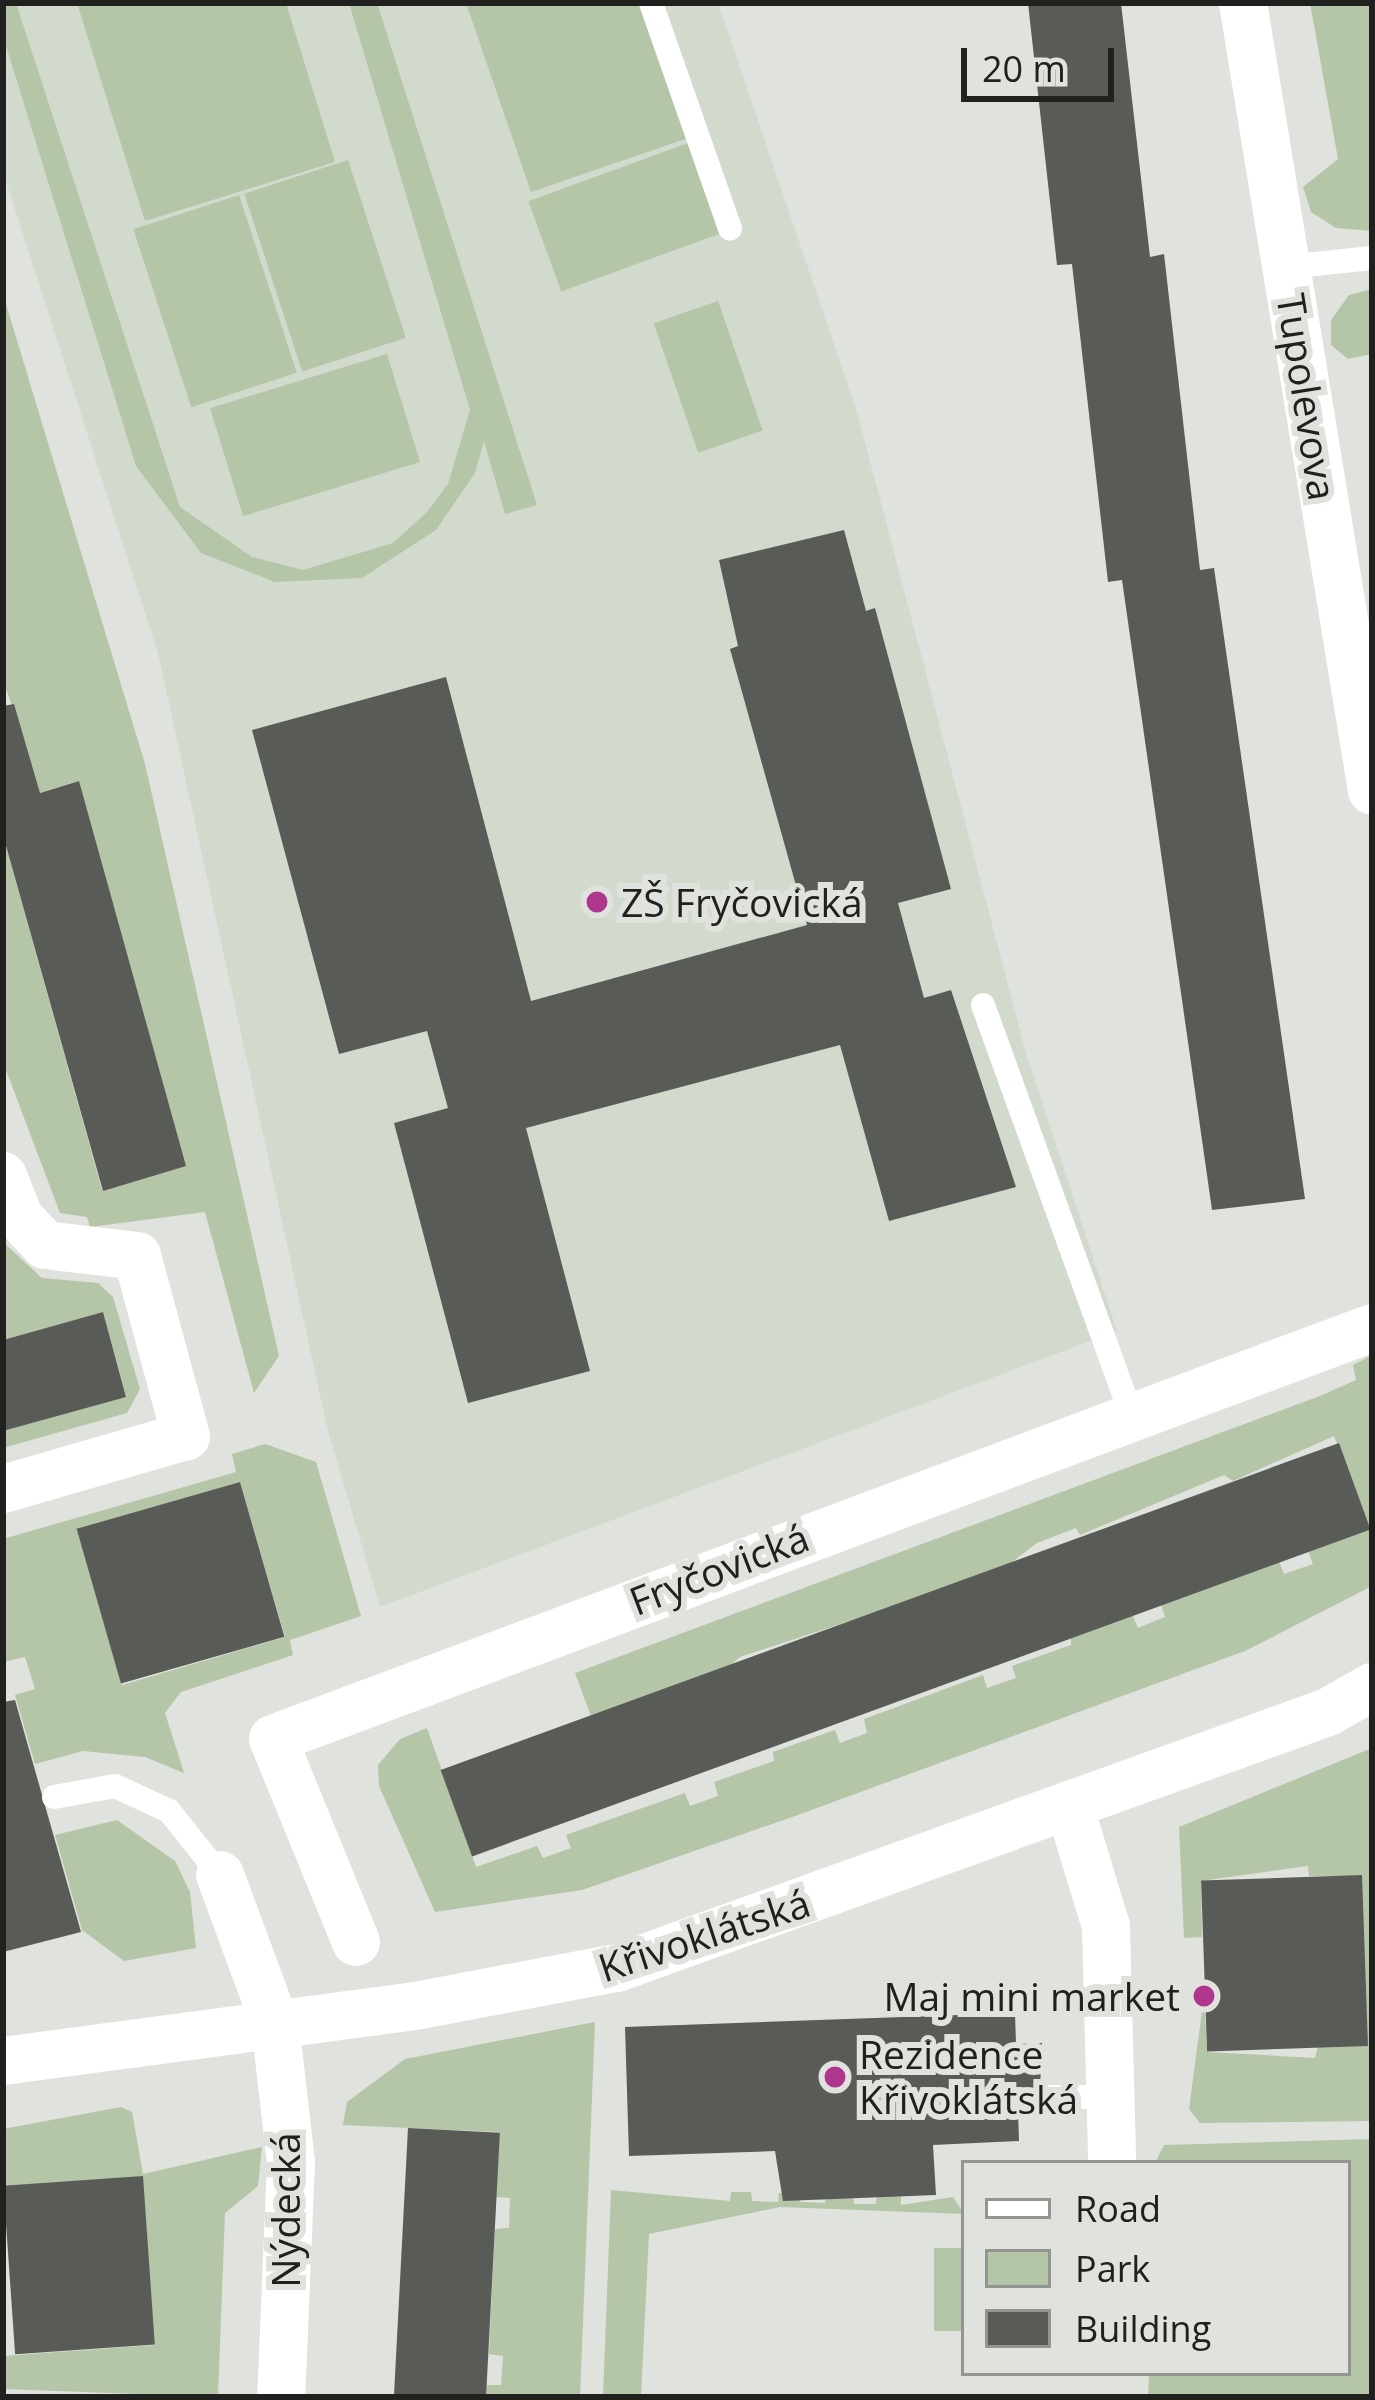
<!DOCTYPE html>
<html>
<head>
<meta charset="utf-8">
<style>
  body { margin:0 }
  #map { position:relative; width:1375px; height:2400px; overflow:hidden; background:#e0e2dd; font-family:"Open Sans",sans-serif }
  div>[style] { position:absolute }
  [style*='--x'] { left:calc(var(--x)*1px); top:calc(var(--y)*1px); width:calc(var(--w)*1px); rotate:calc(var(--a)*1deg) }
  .built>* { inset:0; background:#d2d9cd }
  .green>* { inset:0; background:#b5c5a8; transform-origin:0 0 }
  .building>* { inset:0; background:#595b57; transform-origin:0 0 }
  .service>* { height:24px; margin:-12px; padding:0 12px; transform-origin:12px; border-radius:12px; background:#fff }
  .minor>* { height:48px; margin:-24px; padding:0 24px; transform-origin:24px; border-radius:24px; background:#fff }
  .dots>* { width:33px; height:33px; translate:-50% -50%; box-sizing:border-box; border:6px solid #e0e2dd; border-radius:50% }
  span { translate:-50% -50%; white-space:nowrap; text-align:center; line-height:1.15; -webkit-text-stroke:12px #e0e2dd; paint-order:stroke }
  .street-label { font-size:39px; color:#20211f }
  .poi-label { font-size:39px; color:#20211f }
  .left { translate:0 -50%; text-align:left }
  .right { translate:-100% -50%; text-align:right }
  .frame { position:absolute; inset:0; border:6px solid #20211f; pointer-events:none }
  .legend { position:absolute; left:961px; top:2160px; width:390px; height:216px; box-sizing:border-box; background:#e0e2dd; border:3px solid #939591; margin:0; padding:15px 21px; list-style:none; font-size:36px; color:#20211f }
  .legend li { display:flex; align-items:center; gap:24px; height:60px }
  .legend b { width:60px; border:3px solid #939591 }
  .scale { position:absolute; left:961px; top:48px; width:153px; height:54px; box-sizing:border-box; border:6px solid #20211f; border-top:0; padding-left:15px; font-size:36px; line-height:42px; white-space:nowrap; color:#20211f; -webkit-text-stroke:9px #e0e2dd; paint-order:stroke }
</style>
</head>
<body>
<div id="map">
  <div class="built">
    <div style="clip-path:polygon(3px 3px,718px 3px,857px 412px,1026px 1053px,1117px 1331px,380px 1607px,327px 1427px,158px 653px,3px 172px)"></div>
  </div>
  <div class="green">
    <div style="clip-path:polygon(3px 3px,16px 3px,180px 507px,252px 557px,303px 570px,393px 543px,427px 512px,448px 484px,470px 410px,349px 3px,377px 3px,537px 505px,505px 514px,484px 441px,475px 473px,436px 530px,362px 578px,275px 582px,201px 553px,136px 466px,3px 36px)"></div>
    <div style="clip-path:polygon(77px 3px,286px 3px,335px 162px,145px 221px)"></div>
    <div style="clip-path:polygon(466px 3px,642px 3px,688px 138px,531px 192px)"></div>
    <div style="clip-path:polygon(1310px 3px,1372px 3px,1372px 231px,1336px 228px,1311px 212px,1303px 187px,1338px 159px)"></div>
    <div style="left:691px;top:142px;width:96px;height:173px;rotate:70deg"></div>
    <div style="left:348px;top:160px;width:187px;height:109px;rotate:72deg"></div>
    <div style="left:239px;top:195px;width:187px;height:111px;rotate:72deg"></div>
    <div style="clip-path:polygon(1372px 289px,1372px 354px,1348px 359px,1331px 345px,1331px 320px,1349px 295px)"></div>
    <div style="clip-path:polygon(3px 294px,145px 764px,279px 1356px,254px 1393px,205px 1212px,90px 1227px,87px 1217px,60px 1213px,3px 1062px,3px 835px,102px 1190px,185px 1166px,78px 781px,3px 804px,27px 748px,3px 680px)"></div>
    <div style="left:718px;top:301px;width:137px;height:68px;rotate:71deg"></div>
    <div style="left:387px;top:354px;width:113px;height:185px;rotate:73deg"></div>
    <div style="clip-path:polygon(3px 1242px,42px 1278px,98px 1283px,113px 1297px,140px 1389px,127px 1413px,3px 1448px,3px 1431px,126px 1396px,103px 1312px,3px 1340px)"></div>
    <div style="clip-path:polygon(1372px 1355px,1372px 1586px,1245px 1651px,795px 1816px,582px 1890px,435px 1912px,379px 1786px,378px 1765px,400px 1739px,427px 1728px,476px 1867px,537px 1846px,543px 1858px,571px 1848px,566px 1835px,685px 1793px,690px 1806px,718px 1796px,714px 1782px,774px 1761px,773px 1752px,835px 1730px,840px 1743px,867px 1733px,864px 1719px,983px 1675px,987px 1688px,1016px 1678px,1012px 1666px,1071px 1645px,1071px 1636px,1132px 1614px,1138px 1628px,1165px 1617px,1161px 1604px,1279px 1561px,1284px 1574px,1313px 1564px,1308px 1551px,1370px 1529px,1334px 1436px,1233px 1481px,1224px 1475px,1080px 1535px,1076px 1528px,1037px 1543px,999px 1572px,740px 1657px,703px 1688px,639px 1711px,592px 1719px,575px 1673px,1320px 1396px,1356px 1380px,1353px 1365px)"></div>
    <div style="clip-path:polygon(evenodd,265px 1444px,316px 1462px,361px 1616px,290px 1640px,293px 1655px,181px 1692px,165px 1713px,184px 1773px,145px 1757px,83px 1751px,35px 1764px,15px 1695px,35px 1689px,25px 1657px,3px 1662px,3px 1539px,236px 1472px,232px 1454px,265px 1444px,240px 1482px,285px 1637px,122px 1685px,77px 1530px,240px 1482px)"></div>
    <div style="clip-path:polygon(1372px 1748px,1372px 2121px,1200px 2123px,1189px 2109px,1204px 1996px,1207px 2052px,1315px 2058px,1361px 1876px,1309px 1876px,1308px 1866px,1201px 1881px,1202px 1937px,1184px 1938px,1179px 1827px)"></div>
    <div style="clip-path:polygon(117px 1820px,175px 1861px,190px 1892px,196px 1948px,124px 1961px,82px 1930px,55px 1835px)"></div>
    <div style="clip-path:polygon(595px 2022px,580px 2397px,486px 2397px,487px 2385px,501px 2385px,503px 2356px,489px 2354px,495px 2229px,509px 2228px,510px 2198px,496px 2197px,499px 2132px,343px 2125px,347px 2102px,405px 2059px)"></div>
    <div style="clip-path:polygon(121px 2107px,132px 2112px,143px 2174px,262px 2147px,258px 2186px,225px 2213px,218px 2397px,3px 2389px,3px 2356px,155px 2345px,3px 2186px,3px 2129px)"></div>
    <div style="clip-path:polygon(1372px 2139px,1372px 2397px,1148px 2397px,1149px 2373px,1348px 2373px,1348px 2163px,1155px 2163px,1164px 2145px)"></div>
    <div style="clip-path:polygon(611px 2190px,730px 2201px,731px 2192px,751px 2192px,752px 2201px,778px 2202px,779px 2193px,800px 2193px,800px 2202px,825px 2203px,826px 2194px,853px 2194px,854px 2204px,876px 2204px,877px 2195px,901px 2196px,901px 2205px,953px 2197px,964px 2214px,780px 2207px,649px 2234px,641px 2397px,603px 2397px)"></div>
    <div style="left:934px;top:2248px;width:30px;height:83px"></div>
  </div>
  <div class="building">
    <div style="clip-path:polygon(1028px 3px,1121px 3px,1150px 257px,1164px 254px,1200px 570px,1214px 568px,1305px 1199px,1212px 1210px,1122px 580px,1108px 582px,1072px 264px,1057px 265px)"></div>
    <div style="clip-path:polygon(844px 530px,866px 611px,875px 608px,951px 889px,898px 903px,924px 998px,951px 990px,1016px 1187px,889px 1221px,840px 1045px,526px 1128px,590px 1371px,468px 1403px,394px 1123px,448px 1108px,427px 1031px,339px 1054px,252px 730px,446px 677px,531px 1001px,807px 925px,730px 649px,738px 646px,719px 560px)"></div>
    <div style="clip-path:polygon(14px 704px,40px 793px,79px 781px,186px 1166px,103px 1191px,3px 835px,3px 706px)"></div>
    <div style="clip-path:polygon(103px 1312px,126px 1397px,3px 1431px,3px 1340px)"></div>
    <div style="left:1339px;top:1443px;width:92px;height:956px;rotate:70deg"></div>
    <div style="left:240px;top:1482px;width:161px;height:170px;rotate:74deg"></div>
    <div style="clip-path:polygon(15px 1700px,81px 1932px,3px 1952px,3px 1702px)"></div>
    <div style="left:1362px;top:1875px;width:171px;height:161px;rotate:88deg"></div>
    <div style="clip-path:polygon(1015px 2013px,1016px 2044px,1042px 2043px,1039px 2110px,1018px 2110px,1019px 2141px,933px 2145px,936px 2195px,783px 2201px,775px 2151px,629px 2156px,625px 2027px)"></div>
    <div style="left:408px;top:2128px;width:92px;height:269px;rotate:3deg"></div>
    <div style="left:143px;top:2176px;width:169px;height:140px;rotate:86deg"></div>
  </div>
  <div class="service">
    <div style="--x:651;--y:3;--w:239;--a:70.7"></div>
    <div style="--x:1286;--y:267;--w:86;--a:-6"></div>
    <div style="--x:983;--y:1005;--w:434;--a:70.1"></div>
    <div style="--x:54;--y:1797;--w:62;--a:-10.2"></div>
    <div style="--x:115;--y:1786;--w:60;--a:24.8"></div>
    <div style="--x:169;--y:1811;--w:82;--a:51.4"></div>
    <div style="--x:1049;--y:2097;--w:61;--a:0"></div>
  </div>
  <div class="minor">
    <div style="--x:1243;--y:3;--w:798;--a:80.7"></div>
    <div style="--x:3;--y:1176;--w:44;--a:68.7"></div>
    <div style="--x:19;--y:1217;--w:38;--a:47"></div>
    <div style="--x:45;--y:1245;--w:93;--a:6.8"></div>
    <div style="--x:137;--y:1256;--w:187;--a:74.8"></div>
    <div style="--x:186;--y:1436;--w:191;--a:163.8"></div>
    <div style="--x:1069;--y:1805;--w:127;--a:73"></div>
    <div style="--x:1106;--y:1926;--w:237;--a:88.5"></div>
    <div style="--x:220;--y:1875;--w:159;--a:69.7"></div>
    <div style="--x:275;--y:2024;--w:140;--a:83.4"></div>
    <div style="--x:291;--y:2163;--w:234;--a:92.4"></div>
    <div style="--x:356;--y:1942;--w:219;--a:-112.2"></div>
    <div style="--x:273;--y:1739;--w:1173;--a:-20.5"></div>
    <div style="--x:3;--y:2061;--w:416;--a:-7.6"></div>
    <div style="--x:415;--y:2006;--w:206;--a:-10.7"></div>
    <div style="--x:617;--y:1968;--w:756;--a:-19.8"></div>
    <div style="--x:1328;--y:1712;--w:51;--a:-29.6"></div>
  </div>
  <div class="dots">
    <div style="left:597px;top:902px;background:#ae368d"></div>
    <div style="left:1204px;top:1996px;background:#ae368d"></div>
    <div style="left:835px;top:2077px;background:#ae368d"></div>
  </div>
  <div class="street-label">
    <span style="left:1307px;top:397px;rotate:81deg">Tupolevova</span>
    <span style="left:719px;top:1569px;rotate:-21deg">Fryčovická</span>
    <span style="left:704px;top:1935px;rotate:-18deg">Křivoklátská</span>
    <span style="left:285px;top:2210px;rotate:-90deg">Nýdecká</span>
  </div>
  <div class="poi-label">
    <span class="left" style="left:621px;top:902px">ZŠ Fryčovická</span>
    <span class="right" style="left:1180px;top:1996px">Maj mini market</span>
    <span class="left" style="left:859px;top:2077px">Rezidence<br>Křivoklátská</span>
  </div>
  <div class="frame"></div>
  <ul class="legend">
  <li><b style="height:15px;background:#fff"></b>Road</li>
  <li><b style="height:33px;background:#b5c5a8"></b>Park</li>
  <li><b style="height:33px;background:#595b57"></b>Building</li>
  </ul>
  <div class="scale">20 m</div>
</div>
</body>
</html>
